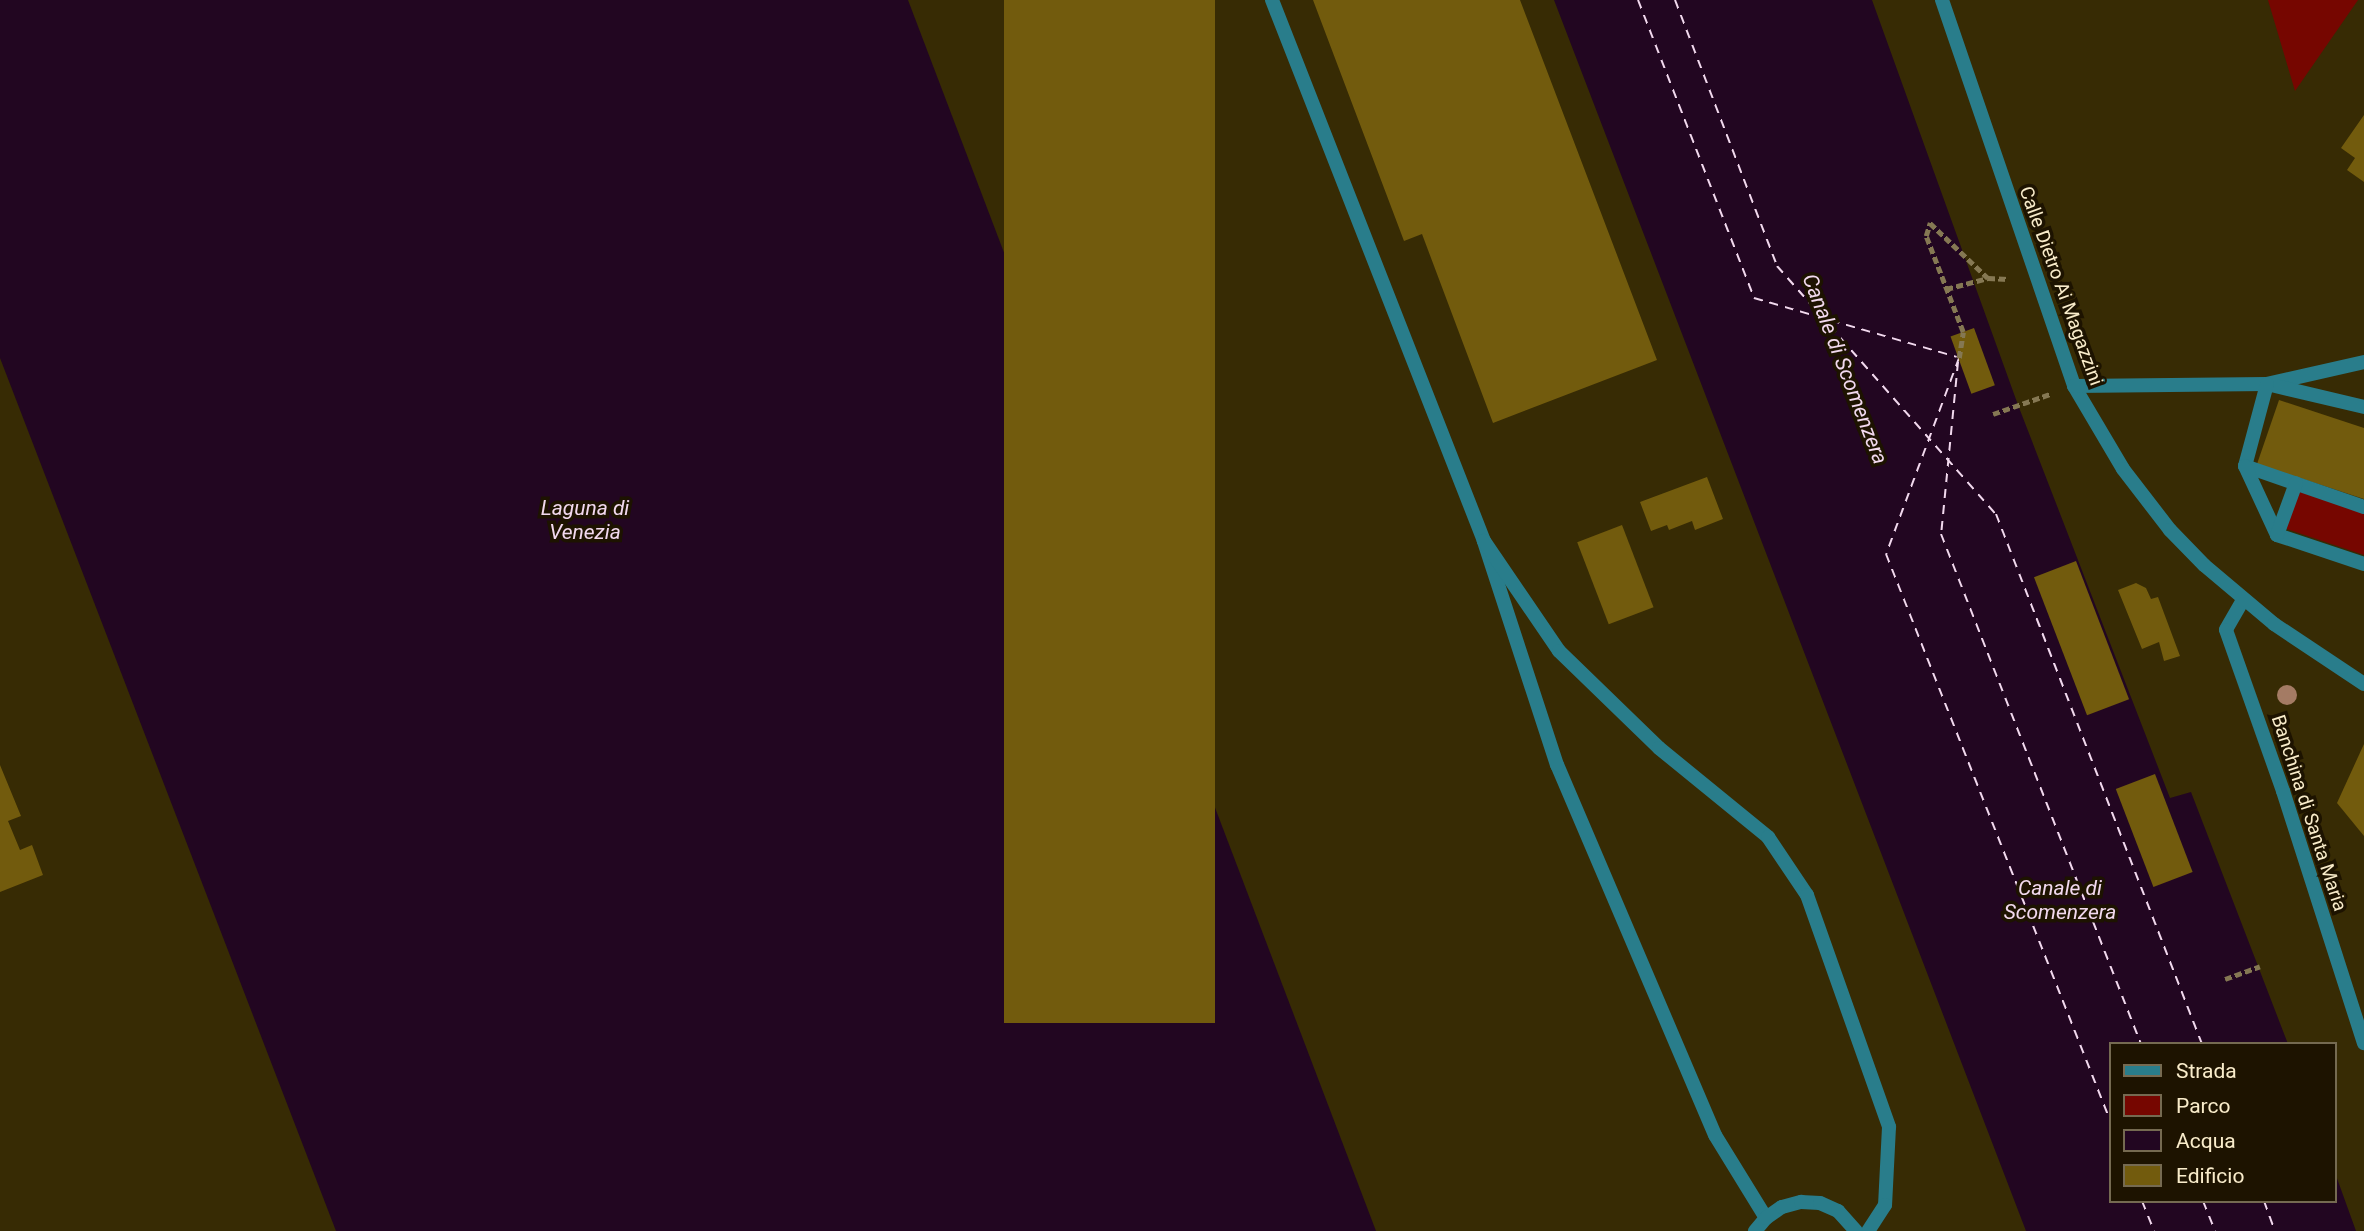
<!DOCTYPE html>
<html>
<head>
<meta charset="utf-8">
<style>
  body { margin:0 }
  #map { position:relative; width:2364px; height:1231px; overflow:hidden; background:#372b04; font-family:Roboto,sans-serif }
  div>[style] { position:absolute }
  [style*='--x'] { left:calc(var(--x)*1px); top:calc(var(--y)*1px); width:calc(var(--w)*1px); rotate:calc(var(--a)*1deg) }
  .green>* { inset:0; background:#760600 }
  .water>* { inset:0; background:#220621 }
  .ferry>* { height:2px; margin-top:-1px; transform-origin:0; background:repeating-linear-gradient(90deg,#f2d9ee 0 9px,transparent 0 16px) }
  .building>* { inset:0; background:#725b0d; transform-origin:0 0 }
  .path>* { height:4.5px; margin-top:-2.25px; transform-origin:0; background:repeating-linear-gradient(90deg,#857853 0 7px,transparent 0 10.5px) }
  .lane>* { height:14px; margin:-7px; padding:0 7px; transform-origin:7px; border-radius:7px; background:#297d8b }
  .street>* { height:14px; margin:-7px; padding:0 7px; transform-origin:7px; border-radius:7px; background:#297d8b }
  .trees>* { width:20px; height:20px; margin:-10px; border-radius:50%; background:#a47b64 }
  span { translate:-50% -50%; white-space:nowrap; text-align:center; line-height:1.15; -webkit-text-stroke:7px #1d1300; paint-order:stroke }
  .street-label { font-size:19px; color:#f9ecca }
  .water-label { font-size:21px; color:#f2d9ee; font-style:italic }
  .legend { position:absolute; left:2109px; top:1042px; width:228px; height:161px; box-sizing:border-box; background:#1d1300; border:2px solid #756a51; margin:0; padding:9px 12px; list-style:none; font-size:21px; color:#f9ecca }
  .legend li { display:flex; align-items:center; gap:14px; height:35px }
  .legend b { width:35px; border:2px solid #756a51 }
</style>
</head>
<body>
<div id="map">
  <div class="green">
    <div style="clip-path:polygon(2268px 0,2358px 0,2295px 91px)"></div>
    <div style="clip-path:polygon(2297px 487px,2364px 510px,2364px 555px,2284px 528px)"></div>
  </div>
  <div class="water">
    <div style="clip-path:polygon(0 0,908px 0,1376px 1231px,336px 1231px,0 358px)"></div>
    <div style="clip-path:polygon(1554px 0,1872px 0,2018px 405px,2170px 798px,2191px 792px,2288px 1044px,2110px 1044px,2110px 1201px,2334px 1201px,2334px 1170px,2356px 1231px,2026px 1231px)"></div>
  </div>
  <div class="ferry">
    <div style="--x:1638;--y:0;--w:320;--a:68.7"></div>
    <div style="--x:1754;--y:298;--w:211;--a:16.2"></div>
    <div style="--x:1675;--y:0;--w:285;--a:69"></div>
    <div style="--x:1777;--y:266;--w:331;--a:48.6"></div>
    <div style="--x:1996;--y:514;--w:569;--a:68.76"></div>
    <div style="--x:1959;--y:358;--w:209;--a:110.4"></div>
    <div style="--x:1886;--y:554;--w:609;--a:68.41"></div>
    <div style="--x:1958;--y:362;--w:173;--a:95.6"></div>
    <div style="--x:1941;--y:534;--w:548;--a:68.59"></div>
    <div style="--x:2142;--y:1201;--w:32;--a:68"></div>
    <div style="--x:2203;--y:1201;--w:32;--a:68"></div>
    <div style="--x:2264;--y:1201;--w:32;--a:70"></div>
  </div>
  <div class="building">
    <div style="left:1004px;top:0;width:211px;height:1023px"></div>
    <div style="clip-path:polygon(1313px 0,1520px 0,1657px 360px,1493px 423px,1422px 234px,1404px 241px)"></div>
    <div style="clip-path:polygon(2364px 115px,2364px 182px,2347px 170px,2355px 158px,2341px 148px)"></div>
    <div style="left:1974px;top:328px;width:61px;height:25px;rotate:70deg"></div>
    <div style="clip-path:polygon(2279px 400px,2364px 428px,2364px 499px,2257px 464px)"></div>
    <div style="clip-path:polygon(1707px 477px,1723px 519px,1695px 530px,1692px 521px,1669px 530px,1667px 525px,1651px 531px,1640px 502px)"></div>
    <div style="left:1622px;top:525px;width:88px;height:48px;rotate:69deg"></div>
    <div style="left:2076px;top:561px;width:148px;height:45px;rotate:69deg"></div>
    <div style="clip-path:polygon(2136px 583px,2146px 588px,2151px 599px,2158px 597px,2180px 656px,2164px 661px,2159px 642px,2142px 649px,2118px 590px)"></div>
    <div style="clip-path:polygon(2364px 744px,2364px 836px,2337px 803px)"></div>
    <div style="clip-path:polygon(0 765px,21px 816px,8px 821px,20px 850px,32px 845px,43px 875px,0 892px)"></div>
    <div style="left:2155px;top:774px;width:105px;height:42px;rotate:69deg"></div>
  </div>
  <div class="path">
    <div style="--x:1946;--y:289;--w:43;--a:-14.7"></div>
    <div style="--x:1988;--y:278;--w:20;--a:3"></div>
    <div style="--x:1959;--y:358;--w:26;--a:-81"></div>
    <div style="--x:1963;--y:332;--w:103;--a:-111.1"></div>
    <div style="--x:1926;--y:236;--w:14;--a:-73"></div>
    <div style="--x:1930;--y:223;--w:80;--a:43.5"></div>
    <div style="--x:1993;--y:414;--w:60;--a:-19.3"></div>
    <div style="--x:2225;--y:979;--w:37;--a:-20"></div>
  </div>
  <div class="lane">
    <div style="--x:1272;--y:0;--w:581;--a:68.6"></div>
    <div style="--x:2243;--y:600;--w:34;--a:120"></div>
    <div style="--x:2226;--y:630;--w:171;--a:70.5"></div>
    <div style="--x:2283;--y:791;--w:265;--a:72.2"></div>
    <div style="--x:1766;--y:1218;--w:97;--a:-121.6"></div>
    <div style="--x:1715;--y:1135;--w:402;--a:-113.1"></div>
    <div style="--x:1557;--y:765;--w:236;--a:-108.1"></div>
    <div style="--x:1484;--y:541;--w:133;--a:55.7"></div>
    <div style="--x:1559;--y:651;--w:139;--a:44.1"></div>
    <div style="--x:1659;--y:748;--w:141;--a:39.2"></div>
    <div style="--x:1768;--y:837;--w:70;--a:56.1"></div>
    <div style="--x:1807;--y:895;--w:246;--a:70.5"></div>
    <div style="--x:1889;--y:1127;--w:78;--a:92.9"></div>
    <div style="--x:1885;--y:1205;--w:31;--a:123"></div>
    <div style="--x:1755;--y:1231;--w:17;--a:-50"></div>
    <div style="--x:1766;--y:1218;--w:19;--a:-35"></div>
    <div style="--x:1782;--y:1207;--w:20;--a:-15"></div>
    <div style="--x:1801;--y:1202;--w:19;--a:3"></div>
    <div style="--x:1820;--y:1203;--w:20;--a:24"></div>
    <div style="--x:1838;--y:1211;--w:27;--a:48"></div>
  </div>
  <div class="street">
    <div style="--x:1942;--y:0;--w:408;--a:71.1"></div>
    <div style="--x:2074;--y:386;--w:96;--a:59.4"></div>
    <div style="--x:2123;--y:469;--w:77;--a:52.4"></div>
    <div style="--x:2170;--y:530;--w:49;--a:45.8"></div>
    <div style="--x:2204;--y:565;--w:92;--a:40.1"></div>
    <div style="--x:2274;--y:624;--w:108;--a:33.7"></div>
    <div style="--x:2364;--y:362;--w:99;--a:167.2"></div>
    <div style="--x:2267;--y:384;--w:100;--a:13.3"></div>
    <div style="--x:2074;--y:386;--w:193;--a:-0.6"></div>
    <div style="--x:2267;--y:384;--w:85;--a:105"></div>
    <div style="--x:2245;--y:466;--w:126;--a:19"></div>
    <div style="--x:2245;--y:466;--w:76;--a:65.1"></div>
    <div style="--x:2277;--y:535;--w:92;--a:18.4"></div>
    <div style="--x:2277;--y:535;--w:55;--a:-69.9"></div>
  </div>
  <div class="trees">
    <div style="left:2287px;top:695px"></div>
  </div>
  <div class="street-label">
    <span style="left:2061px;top:286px;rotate:70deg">Calle Dietro Ai Magazzini</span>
    <span style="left:2309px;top:813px;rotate:72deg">Banchina di Santa Maria</span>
  </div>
  <div class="water-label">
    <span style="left:1845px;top:369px;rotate:69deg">Canale di Scomenzera</span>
    <span style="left:585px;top:520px">Laguna di<br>Venezia</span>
    <span style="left:2060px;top:900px">Canale di<br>Scomenzera</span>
  </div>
  <ul class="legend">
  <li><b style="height:9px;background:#297d8b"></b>Strada</li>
  <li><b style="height:19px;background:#760600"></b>Parco</li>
  <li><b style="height:19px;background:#220621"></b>Acqua</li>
  <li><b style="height:19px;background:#725b0d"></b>Edificio</li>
  </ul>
</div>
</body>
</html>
